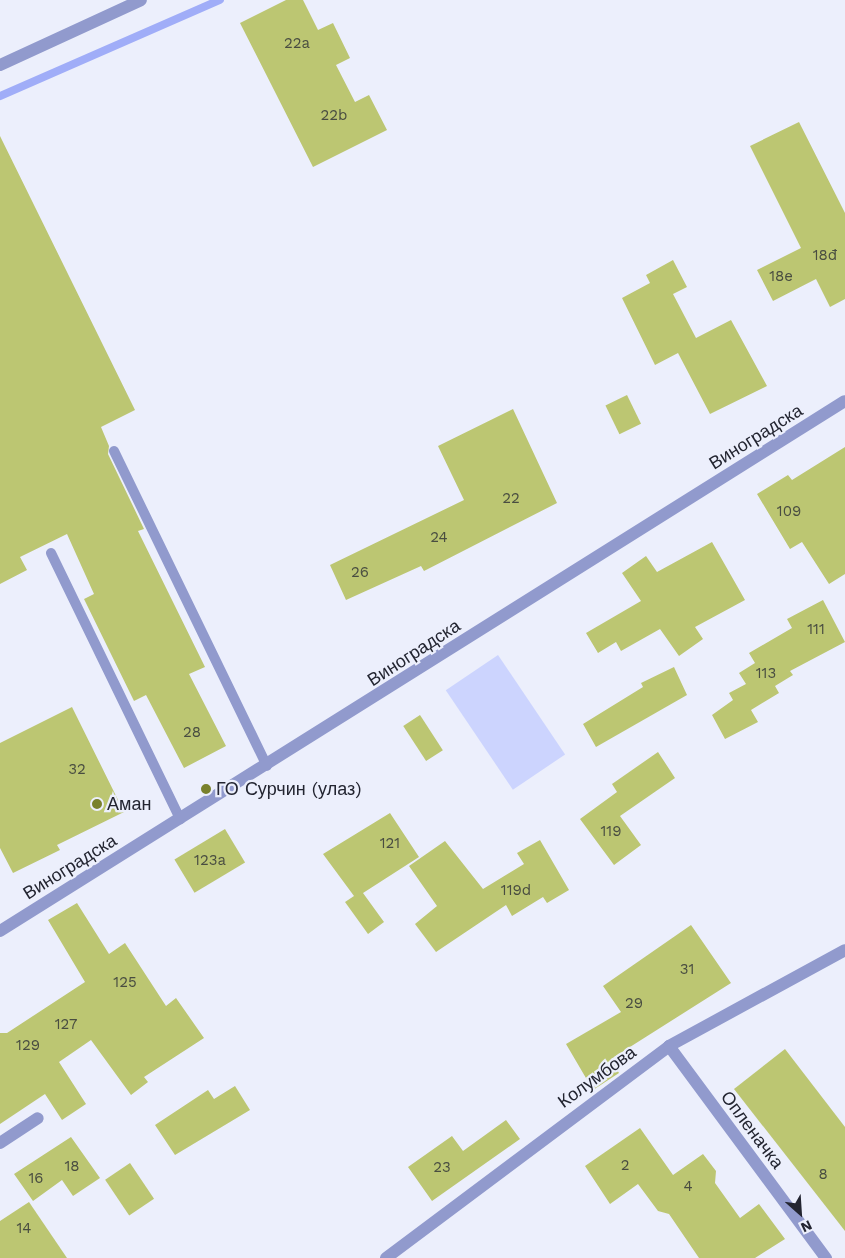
<!DOCTYPE html>
<html>
<head>
<meta charset="utf-8">
<style>
  body { margin:0 }
  #map { position:relative; width:845px; height:1258px; overflow:hidden; background:#eceffc; font-family:"Work Sans",sans-serif }
  div>[style] { position:absolute }
  [style*='--x'] { left:calc(var(--x)*1px); top:calc(var(--y)*1px); width:calc(var(--w)*1px); rotate:calc(var(--a)*1deg) }
  .green>* { inset:0; background:#ccd4fe; transform-origin:0 0 }
  .stream>* { height:8px; margin:-4px; padding:0 4px; transform-origin:4px; border-radius:4px; background:#a0adf8 }
  .building>* { inset:0; background:#bcc672; transform-origin:0 0 }
  .service>* { height:10px; margin:-5px; padding:0 5px; transform-origin:5px; border-radius:5px; background:#919acd }
  .minor>* { height:12px; margin:-6px; padding:0 6px; transform-origin:6px; border-radius:6px; background:#919acd }
  .tertiary>* { height:12px; margin:-6px; padding:0 6px; transform-origin:6px; border-radius:6px; background:#919acd }
  .dots>* { width:14px; height:14px; translate:-50% -50%; box-sizing:border-box; border:2px solid #eceffc; border-radius:50% }
  span { translate:-50% -50%; white-space:nowrap; text-align:center; line-height:1.15; -webkit-text-stroke:4.5px #eceffc; paint-order:stroke }
  .number-label { font-size:15px; color:#494d41 }
  .number-label span { -webkit-text-stroke-width:0 }
  .street-label { font-size:18px; color:#232531 }
  .poi-label { font-size:18px; color:#232531 }
  .left { translate:0 -50%; text-align:left }
  .north { position:absolute; left:775px; top:1188px; width:50px; height:50px; -webkit-text-stroke:4px #eceffc; paint-order:stroke; rotate:154deg; font-size:14px; font-weight:700; line-height:20px; text-align:center; color:#232531 }
  .north::after { content:''; display:block; margin:auto; width:18px; height:22px; background:#232531; clip-path:polygon(50% 0,100% 100%,50% 72%,0 100%) }
</style>
</head>
<body>
<div id="map">
  <div class="green">
    <div style="left:498px;top:655px;width:120px;height:63px;rotate:56deg"></div>
  </div>
  <div class="stream">
    <div style="--x:0;--y:96;--w:240;--a:-23.6"></div>
  </div>
  <div class="building">
    <div style="clip-path:polygon(286px 0,303px 0,318px 30px,333px 23px,350px 58px,336px 65px,355px 102px,369px 95px,387px 130px,313px 167px,240px 23px)"></div>
    <div style="clip-path:polygon(799px 122px,845px 213px,845px 299px,830px 307px,816px 279px,773px 301px,757px 270px,801px 248px,750px 146px)"></div>
    <div style="clip-path:polygon(0 136px,135px 410px,101px 427px,109px 446px,108px 454px,144px 529px,138px 531px,205px 667px,189px 674px,226px 746px,184px 768px,146px 695px,134px 701px,84px 599px,94px 594px,67px 534px,20px 557px,27px 570px,0 584px)"></div>
    <div style="clip-path:polygon(673px 260px,687px 287px,673px 294px,696px 338px,731px 320px,767px 386px,710px 414px,678px 353px,655px 365px,622px 298px,650px 283px,646px 275px)"></div>
    <div style="left:627px;top:395px;width:32px;height:24px;rotate:64deg"></div>
    <div style="clip-path:polygon(513px 409px,557px 503px,424px 571px,421px 566px,346px 600px,330px 565px,464px 500px,438px 446px)"></div>
    <div style="clip-path:polygon(845px 447px,845px 574px,829px 584px,802px 542px,790px 549px,757px 494px,788px 475px,792px 480px)"></div>
    <div style="clip-path:polygon(712px 542px,745px 600px,695px 627px,703px 639px,679px 656px,660px 629px,621px 651px,616px 642px,598px 653px,586px 633px,641px 601px,622px 573px,646px 556px,657px 572px)"></div>
    <div style="clip-path:polygon(823px 600px,845px 642px,790px 671px,793px 675px,775px 686px,779px 693px,751px 710px,758px 722px,725px 739px,712px 715px,733px 700px,729px 693px,746px 684px,739px 673px,755px 663px,749px 653px,792px 628px,787px 619px)"></div>
    <div style="clip-path:polygon(674px 667px,687px 695px,596px 747px,583px 724px,643px 687px,641px 683px)"></div>
    <div style="clip-path:polygon(72px 707px,124px 812px,57px 845px,60px 850px,13px 873px,0 848px,0 743px)"></div>
    <div style="left:420px;top:715px;width:42px;height:20px;rotate:57deg"></div>
    <div style="clip-path:polygon(658px 752px,675px 778px,620px 816px,641px 845px,614px 865px,580px 819px,617px 792px,612px 784px)"></div>
    <div style="clip-path:polygon(390px 813px,419px 857px,363px 893px,384px 922px,368px 934px,345px 902px,354px 896px,323px 854px)"></div>
    <div style="left:225px;top:829px;width:39px;height:59px;rotate:59deg"></div>
    <div style="clip-path:polygon(540px 840px,569px 890px,547px 903px,543px 897px,512px 916px,506px 905px,436px 952px,415px 924px,437px 906px,409px 866px,445px 841px,483px 889px,524px 864px,517px 853px)"></div>
    <div style="clip-path:polygon(77px 903px,109px 954px,125px 943px,166px 1006px,176px 998px,204px 1038px,144px 1077px,148px 1082px,131px 1095px,91px 1040px,59px 1062px,86px 1104px,62px 1120px,45px 1094px,0 1124px,0 1033px,7px 1033px,85px 982px,48px 920px)"></div>
    <div style="clip-path:polygon(691px 925px,731px 983px,611px 1059px,619px 1073px,593px 1090px,566px 1044px,621px 1012px,603px 986px)"></div>
    <div style="clip-path:polygon(785px 1049px,845px 1127px,845px 1231px,734px 1089px)"></div>
    <div style="clip-path:polygon(235px 1086px,250px 1110px,175px 1155px,155px 1125px,208px 1090px,214px 1099px)"></div>
    <div style="clip-path:polygon(506px 1120px,520px 1139px,432px 1201px,408px 1167px,452px 1136px,463px 1151px)"></div>
    <div style="clip-path:polygon(640px 1128px,673px 1175px,703px 1154px,716px 1171px,715px 1183px,740px 1218px,759px 1204px,785px 1239px,755px 1258px,699px 1258px,669px 1214px,658px 1211px,638px 1184px,610px 1204px,585px 1166px)"></div>
    <div style="clip-path:polygon(71px 1137px,100px 1178px,73px 1196px,62px 1180px,33px 1201px,14px 1174px)"></div>
    <div style="left:130px;top:1163px;width:43px;height:30px;rotate:56deg"></div>
    <div style="clip-path:polygon(29px 1202px,67px 1258px,0 1258px,0 1221px)"></div>
  </div>
  <div class="service">
    <div style="--x:114;--y:451;--w:350;--a:64.1"></div>
    <div style="--x:51;--y:553;--w:296;--a:64.1"></div>
  </div>
  <div class="minor">
    <div style="--x:0;--y:65;--w:155;--a:-24.7"></div>
    <div style="--x:669;--y:1046;--w:264;--a:53.5"></div>
    <div style="--x:0;--y:1143;--w:45;--a:-33.3"></div>
    <div style="--x:386;--y:1258;--w:354;--a:-36.8"></div>
    <div style="--x:669;--y:1046;--w:200;--a:-28.6"></div>
  </div>
  <div class="tertiary">
    <div style="--x:0;--y:931;--w:997;--a:-32.1"></div>
  </div>
  <div class="dots">
    <div style="left:206px;top:789px;background:#79812c"></div>
    <div style="left:97px;top:804px;background:#79812c"></div>
  </div>
  <div class="number-label">
    <span style="left:297px;top:44px">22a</span>
    <span style="left:334px;top:116px">22b</span>
    <span style="left:825px;top:256px">18đ</span>
    <span style="left:781px;top:277px">18e</span>
    <span style="left:511px;top:499px">22</span>
    <span style="left:789px;top:512px">109</span>
    <span style="left:439px;top:538px">24</span>
    <span style="left:360px;top:573px">26</span>
    <span style="left:816px;top:630px">111</span>
    <span style="left:766px;top:674px">113</span>
    <span style="left:192px;top:733px">28</span>
    <span style="left:77px;top:770px">32</span>
    <span style="left:611px;top:832px">119</span>
    <span style="left:390px;top:844px">121</span>
    <span style="left:210px;top:861px">123a</span>
    <span style="left:516px;top:891px">119d</span>
    <span style="left:687px;top:970px">31</span>
    <span style="left:125px;top:983px">125</span>
    <span style="left:634px;top:1004px">29</span>
    <span style="left:66px;top:1025px">127</span>
    <span style="left:28px;top:1046px">129</span>
    <span style="left:625px;top:1166px">2</span>
    <span style="left:72px;top:1167px">18</span>
    <span style="left:442px;top:1168px">23</span>
    <span style="left:823px;top:1175px">8</span>
    <span style="left:36px;top:1179px">16</span>
    <span style="left:688px;top:1187px">4</span>
    <span style="left:24px;top:1229px">14</span>
  </div>
  <div class="street-label">
    <span style="left:756px;top:437px;rotate:-32deg">Виноградска</span>
    <span style="left:414px;top:653px;rotate:-33deg">Виноградска</span>
    <span style="left:70px;top:867px;rotate:-32deg">Виноградска</span>
    <span style="left:597px;top:1077px;rotate:-36deg">Колумбова</span>
    <span style="left:752px;top:1130px;rotate:53deg">Опленачка</span>
  </div>
  <div class="poi-label">
    <span class="left" style="left:216px;top:789px">ГО Сурчин (улаз)</span>
    <span class="left" style="left:107px;top:804px">Аман</span>
  </div>
  <div class="north">N</div>
</div>
</body>
</html>
